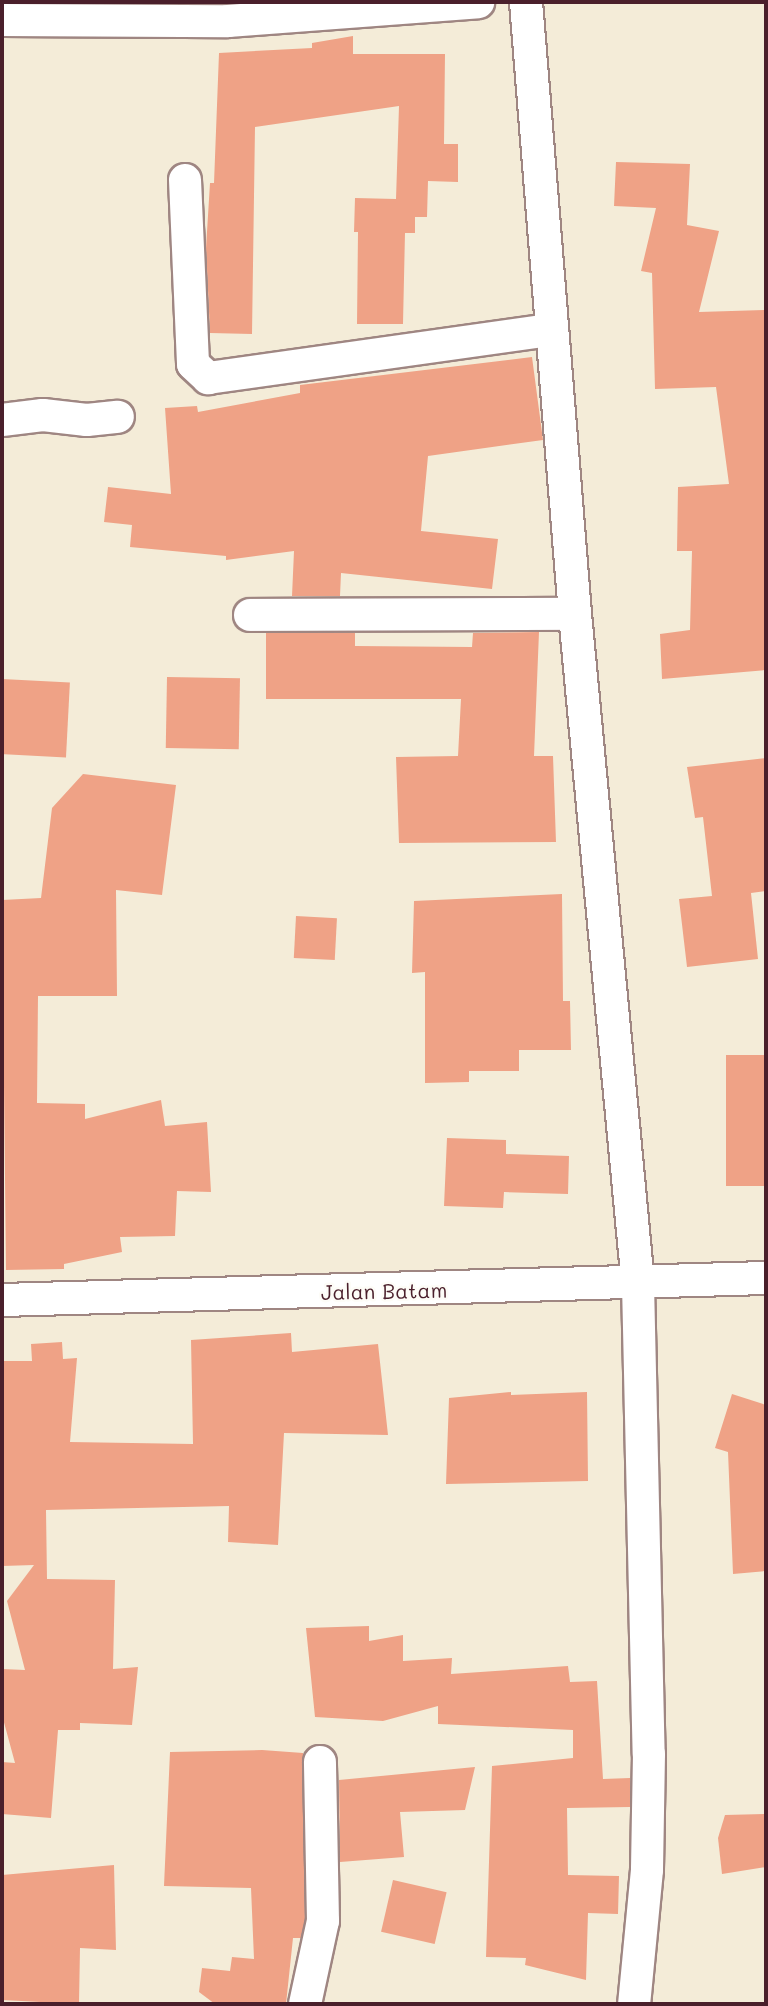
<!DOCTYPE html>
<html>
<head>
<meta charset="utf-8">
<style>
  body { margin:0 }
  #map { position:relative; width:768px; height:2006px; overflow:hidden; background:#f4ecd8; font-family:Mali,sans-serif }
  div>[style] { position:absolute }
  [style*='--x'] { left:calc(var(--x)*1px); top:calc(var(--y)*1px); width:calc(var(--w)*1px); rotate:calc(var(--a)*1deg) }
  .building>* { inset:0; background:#efa286; transform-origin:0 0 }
  .roads { filter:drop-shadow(2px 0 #9f8682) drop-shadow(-2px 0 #9f8682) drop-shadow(0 2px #9f8682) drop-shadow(0 -2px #9f8682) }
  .street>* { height:32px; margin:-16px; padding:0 16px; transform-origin:16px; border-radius:16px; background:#fff }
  span { translate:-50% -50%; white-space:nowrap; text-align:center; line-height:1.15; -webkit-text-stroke:5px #fdfcf7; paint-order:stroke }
  .street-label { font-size:21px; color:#4a1f2b }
  .frame { position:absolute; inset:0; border:4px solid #4a1f2b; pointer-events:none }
</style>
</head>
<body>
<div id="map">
  <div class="building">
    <div style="clip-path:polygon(353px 36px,353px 54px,445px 54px,444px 144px,458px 144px,458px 182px,428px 181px,427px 217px,415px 217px,415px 233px,405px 233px,403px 324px,357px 324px,358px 232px,354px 232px,355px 198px,396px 199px,399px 106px,255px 127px,252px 334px,210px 333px,206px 248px,210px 183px,214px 183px,219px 53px,312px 48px,312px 43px)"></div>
    <div style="clip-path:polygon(616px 162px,690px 164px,687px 225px,719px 231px,699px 312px,766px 310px,766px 670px,662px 679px,660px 634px,690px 630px,692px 551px,677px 551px,678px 487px,729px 484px,716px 387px,655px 389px,652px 273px,641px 271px,656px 208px,614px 206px)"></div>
    <div style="clip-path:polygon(532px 357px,543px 440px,428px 456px,421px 531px,498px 539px,492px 589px,341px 573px,340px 596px,292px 596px,294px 551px,226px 560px,226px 556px,130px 547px,132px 525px,104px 522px,108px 487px,171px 494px,165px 408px,197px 406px,198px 412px,300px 393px,300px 385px)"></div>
    <div style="clip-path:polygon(539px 632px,534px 756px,553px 756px,556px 842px,399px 843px,396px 757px,458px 756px,461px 699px,266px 699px,266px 633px,355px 633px,355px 646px,472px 647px,473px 633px)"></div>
    <div style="left:167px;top:677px;width:73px;height:71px;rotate:1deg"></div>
    <div style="left:2px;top:679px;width:68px;height:75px;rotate:3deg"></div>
    <div style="clip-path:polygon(766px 758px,766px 891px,751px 893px,758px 959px,687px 967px,679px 899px,712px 896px,703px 817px,695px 818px,687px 767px)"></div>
    <div style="clip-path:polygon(83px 774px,176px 785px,162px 895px,116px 890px,117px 996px,38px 996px,37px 1103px,85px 1104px,85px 1119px,161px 1100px,165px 1126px,207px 1122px,211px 1192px,177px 1191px,175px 1236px,120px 1237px,122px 1252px,64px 1264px,64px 1269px,6px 1270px,2px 900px,41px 898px,52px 808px)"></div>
    <div style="clip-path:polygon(562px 894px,563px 1001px,570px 1001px,571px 1050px,519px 1050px,519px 1071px,469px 1071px,469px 1082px,425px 1083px,425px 972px,412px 973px,414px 901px)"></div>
    <div style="left:296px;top:916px;width:41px;height:42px;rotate:3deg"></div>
    <div style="left:766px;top:1055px;width:131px;height:40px;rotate:90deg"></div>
    <div style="clip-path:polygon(447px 1138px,506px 1140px,506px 1154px,569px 1156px,568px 1194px,504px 1192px,503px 1208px,444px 1206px)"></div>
    <div style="clip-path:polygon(291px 1333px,292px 1352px,378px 1344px,388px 1435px,284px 1433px,278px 1545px,228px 1542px,229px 1506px,46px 1510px,47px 1579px,115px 1580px,113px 1669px,138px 1667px,132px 1725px,80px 1723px,80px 1730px,58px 1730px,51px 1818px,2px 1814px,2px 1762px,15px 1763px,2px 1715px,2px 1669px,25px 1670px,7px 1601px,34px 1565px,2px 1566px,2px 1361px,32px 1361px,31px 1344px,62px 1342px,63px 1359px,77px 1358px,70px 1442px,193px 1444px,191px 1340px)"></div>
    <div style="clip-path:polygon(511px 1392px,511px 1395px,587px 1392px,588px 1481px,446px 1484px,449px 1398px)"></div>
    <div style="clip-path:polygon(732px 1394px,766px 1405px,766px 1571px,733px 1574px,728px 1452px,715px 1448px)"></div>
    <div style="clip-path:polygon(369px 1626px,369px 1641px,403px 1635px,403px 1661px,452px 1658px,451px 1674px,568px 1666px,570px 1682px,597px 1681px,603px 1779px,630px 1778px,630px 1807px,567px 1808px,568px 1875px,619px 1876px,618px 1914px,588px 1913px,586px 1980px,525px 1965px,526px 1958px,486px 1957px,492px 1766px,573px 1758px,573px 1730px,438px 1724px,438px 1706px,383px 1721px,315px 1717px,306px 1628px)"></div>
    <div style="clip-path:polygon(262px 1750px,303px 1753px,305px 1919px,301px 1938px,293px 1938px,286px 2004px,215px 2004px,199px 1992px,202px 1968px,230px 1971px,232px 1957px,254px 1959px,251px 1888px,164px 1886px,170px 1752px)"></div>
    <div style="clip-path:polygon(475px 1767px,465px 1810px,400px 1812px,404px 1857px,340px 1862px,339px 1780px)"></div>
    <div style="clip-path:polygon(766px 1814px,766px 1867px,722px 1874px,718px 1838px,725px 1815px)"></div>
    <div style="clip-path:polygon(114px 1865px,116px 1950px,80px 1948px,79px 2004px,2px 2000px,2px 1875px)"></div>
    <div style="left:393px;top:1880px;width:55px;height:53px;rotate:13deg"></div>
  </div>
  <div class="roads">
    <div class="street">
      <div style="--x:526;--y:2;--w:614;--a:85.42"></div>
      <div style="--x:575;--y:614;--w:673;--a:84.63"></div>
      <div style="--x:638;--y:1284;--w:470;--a:88.7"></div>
      <div style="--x:649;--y:1754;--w:116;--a:91"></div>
      <div style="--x:647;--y:1870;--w:135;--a:95.5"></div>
      <div style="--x:2;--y:20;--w:226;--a:0.3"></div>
      <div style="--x:228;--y:21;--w:251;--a:-4.3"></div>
      <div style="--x:185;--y:180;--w:184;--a:87.5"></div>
      <div style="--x:193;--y:364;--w:21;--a:43"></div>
      <div style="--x:208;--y:378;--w:346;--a:-8"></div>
      <div style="--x:2;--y:420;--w:41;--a:-7"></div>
      <div style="--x:43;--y:415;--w:44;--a:6.5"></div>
      <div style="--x:87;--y:420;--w:31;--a:-6"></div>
      <div style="--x:250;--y:615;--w:325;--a:-0.2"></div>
      <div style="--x:2;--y:1300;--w:764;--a:-1.65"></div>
      <div style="--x:305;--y:2004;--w:85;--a:-77.8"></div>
      <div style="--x:323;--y:1921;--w:159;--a:-91.1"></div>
    </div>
  </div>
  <div class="street-label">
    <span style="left:384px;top:1291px;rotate:-1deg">Jalan Batam</span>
  </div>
  <div class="frame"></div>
</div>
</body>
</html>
